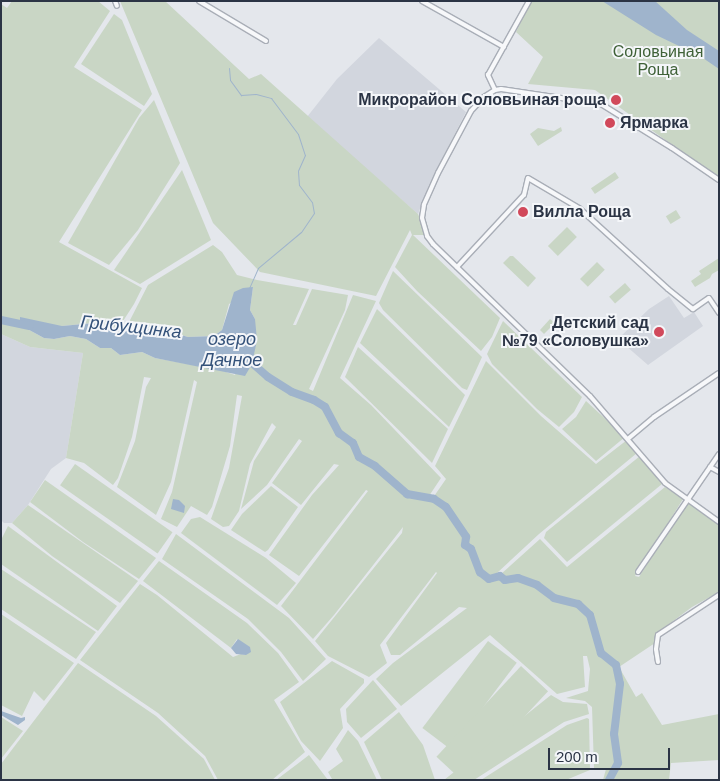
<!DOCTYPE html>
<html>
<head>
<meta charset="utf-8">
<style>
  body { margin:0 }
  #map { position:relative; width:720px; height:781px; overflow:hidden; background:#e4e7ec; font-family:Arial,sans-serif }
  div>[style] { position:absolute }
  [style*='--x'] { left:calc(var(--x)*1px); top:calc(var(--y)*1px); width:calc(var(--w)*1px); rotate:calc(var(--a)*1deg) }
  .built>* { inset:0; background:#d2d6de }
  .green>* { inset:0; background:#c9d6c5; transform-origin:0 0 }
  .water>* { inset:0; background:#9fb4cc }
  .stream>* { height:1px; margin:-0.5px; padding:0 0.5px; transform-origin:0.5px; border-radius:0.5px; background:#9fb4cc }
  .river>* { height:8px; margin:-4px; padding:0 4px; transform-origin:4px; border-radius:4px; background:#9fb4cc }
  .roads { filter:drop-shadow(1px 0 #a9aeb7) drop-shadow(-1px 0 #a9aeb7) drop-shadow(0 1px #a9aeb7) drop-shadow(0 -1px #a9aeb7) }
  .street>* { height:4px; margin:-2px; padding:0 2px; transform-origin:2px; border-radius:2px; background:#f7f8fa }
  .dots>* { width:14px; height:14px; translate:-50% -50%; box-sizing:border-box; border:2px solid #f4f6f9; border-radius:50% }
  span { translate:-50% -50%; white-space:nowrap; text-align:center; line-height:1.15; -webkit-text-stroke:4px #f4f6f9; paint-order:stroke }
  .park-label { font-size:16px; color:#3f6138 }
  .poi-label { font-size:16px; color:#2b3445; font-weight:700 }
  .right { translate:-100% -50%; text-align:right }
  .left { translate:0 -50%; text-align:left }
  .water-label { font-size:18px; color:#34527a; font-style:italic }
  .frame { position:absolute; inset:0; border:2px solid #2b3445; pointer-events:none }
  .scale { position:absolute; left:548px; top:748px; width:122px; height:22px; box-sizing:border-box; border:2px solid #2b3445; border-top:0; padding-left:6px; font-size:15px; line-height:18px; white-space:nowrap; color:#2b3445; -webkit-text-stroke:4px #f4f6f9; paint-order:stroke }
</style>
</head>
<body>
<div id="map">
  <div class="built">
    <div style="clip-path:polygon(379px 38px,466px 112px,429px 185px,418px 214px,307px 117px,337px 79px)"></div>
    <div style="clip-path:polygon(669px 296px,684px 318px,694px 312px,703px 326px,648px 365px,618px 339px,649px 309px)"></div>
    <div style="clip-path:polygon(1px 334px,30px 347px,83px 353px,66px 458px,51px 469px,28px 505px,12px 523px,4px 523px,1px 520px)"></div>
  </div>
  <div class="green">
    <div style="clip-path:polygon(12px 1px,98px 1px,110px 11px,74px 67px,142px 110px,59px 242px,142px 288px,134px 304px,116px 332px,94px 323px,62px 326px,20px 325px,44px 338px,54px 339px,70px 336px,86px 339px,100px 348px,111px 348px,120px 355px,142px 352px,155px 358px,220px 370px,235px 375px,255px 319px,250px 310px,253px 287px,229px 304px,222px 330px,214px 336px,188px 337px,157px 328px,137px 328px,128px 324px,148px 285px,213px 245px,222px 252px,237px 275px,257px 280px,309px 289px,293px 325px,296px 325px,312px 289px,348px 295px,345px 310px,309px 389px,313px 391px,353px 295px,376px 301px,340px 378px,371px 405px,441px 478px,427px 499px,430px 502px,446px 479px,435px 466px,486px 361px,541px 416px,596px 464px,627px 440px,637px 453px,539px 534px,497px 573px,501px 574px,540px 539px,567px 567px,665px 487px,683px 499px,635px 576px,639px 577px,686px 502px,719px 523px,719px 592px,692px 607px,657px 633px,655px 643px,619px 667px,636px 697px,642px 693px,662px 725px,719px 714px,719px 760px,671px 763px,669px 780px,603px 780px,606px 769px,594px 768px,592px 707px,585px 701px,566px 698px,588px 691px,590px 669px,587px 656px,583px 656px,585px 687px,557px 694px,490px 635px,401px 706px,376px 679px,393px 663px,467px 608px,459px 607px,400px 655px,391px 655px,386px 643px,437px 573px,436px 572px,380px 645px,387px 663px,369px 677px,328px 656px,315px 641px,402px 533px,403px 527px,334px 615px,313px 639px,281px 606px,368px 491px,366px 490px,299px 576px,269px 555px,312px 495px,339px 465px,334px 464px,301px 505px,272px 483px,302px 441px,299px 439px,267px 485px,241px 509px,254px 461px,276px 427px,272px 423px,250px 464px,239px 511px,229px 526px,223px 527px,211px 519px,229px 468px,242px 396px,237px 395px,230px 446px,212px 507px,207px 515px,191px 506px,177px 527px,161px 519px,172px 492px,197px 382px,194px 380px,171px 482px,156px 515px,117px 487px,135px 441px,146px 387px,151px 378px,144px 377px,132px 437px,118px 478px,113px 485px,84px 463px,66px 458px,83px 353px,30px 347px,1px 334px,1px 4px,7px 8px)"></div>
    <div style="clip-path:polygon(120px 1px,165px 1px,249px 79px,261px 74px,418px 214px,427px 235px,413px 235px,500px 318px,492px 337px,481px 351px,417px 291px,395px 267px,412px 235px,410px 230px,376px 296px,260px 272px,213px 223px)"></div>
    <div style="clip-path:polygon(531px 1px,719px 1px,719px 178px,595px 90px,528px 84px,543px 57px,516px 32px)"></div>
    <div style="clip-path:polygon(114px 14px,122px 20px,152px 94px,144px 106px,81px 64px)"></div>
    <div style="clip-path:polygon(154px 100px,180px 163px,138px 230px,109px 265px,68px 243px,139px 118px)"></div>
    <div style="clip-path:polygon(561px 127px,562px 131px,538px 146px,530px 134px,538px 128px,554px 131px)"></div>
    <div style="clip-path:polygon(182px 170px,211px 240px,140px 284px,114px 270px)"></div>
    <div style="left:615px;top:172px;width:7px;height:29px;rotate:56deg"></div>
    <div style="left:676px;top:210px;width:9px;height:12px;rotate:58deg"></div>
    <div style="left:567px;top:227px;width:14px;height:27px;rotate:45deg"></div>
    <div style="clip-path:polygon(510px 256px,513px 256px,536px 278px,528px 287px,503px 263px)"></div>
    <div style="clip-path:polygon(719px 258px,719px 270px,712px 274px,710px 278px,695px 287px,691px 281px,701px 274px,699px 271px)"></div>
    <div style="left:597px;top:262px;width:11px;height:24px;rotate:45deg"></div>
    <div style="clip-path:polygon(393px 271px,482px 357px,467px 390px,462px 388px,383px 310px,379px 303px)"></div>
    <div style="left:625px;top:283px;width:9px;height:21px;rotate:49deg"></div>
    <div style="clip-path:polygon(377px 309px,465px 395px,449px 427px,360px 343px)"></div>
    <div style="clip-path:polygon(550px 319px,555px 323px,544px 334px,540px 330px)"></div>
    <div style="clip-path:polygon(503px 321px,582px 397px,574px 412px,559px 427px,537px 409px,492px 364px,487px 354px)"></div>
    <div style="clip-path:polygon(358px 347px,448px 429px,432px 463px,345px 377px)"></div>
    <div style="clip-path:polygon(586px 401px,625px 437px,596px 461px,562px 429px,576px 417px)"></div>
    <div style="clip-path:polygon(640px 456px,662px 484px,567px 562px,544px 538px,546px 532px)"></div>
    <div style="left:75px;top:464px;width:119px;height:26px;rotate:35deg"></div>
    <div style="clip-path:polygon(45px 480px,156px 558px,139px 579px,83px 542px,30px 502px)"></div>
    <div style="clip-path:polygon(271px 486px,298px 507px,268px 550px,265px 552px,231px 530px,242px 514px)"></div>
    <div style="clip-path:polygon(28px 505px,138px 581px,120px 603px,52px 556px,12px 523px)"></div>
    <div style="clip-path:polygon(200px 517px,266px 558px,296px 583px,277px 605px,181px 533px,191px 519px)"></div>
    <div style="clip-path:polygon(8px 526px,117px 606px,98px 631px,1px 564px,1px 540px)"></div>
    <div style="clip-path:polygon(176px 534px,289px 618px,326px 659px,303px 681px,281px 652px,248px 619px,162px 559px)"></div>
    <div style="clip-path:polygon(159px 561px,247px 623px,278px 653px,299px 682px,274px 700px,305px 752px,272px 780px,218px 780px,205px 756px,158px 713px,80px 660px,140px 584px,157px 595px,233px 657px,241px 654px,246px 655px,237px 639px,231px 648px,143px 581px)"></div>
    <div style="clip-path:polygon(1px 569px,96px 632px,76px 659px,1px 609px)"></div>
    <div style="clip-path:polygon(1px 614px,74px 663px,44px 701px,34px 691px,22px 716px,1px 705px)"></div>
    <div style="left:488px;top:641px;width:36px;height:109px;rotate:37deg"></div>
    <div style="clip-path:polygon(332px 661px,364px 679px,364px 683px,340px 709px,343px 728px,320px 761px,301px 741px,280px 702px)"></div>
    <div style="clip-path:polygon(78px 663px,156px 716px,204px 759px,215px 780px,1px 780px,1px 764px)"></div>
    <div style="left:521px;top:666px;width:37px;height:124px;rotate:43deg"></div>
    <div style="clip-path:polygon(373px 680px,397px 709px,361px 738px,347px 722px,346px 709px)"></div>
    <div style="clip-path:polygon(551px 695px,563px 702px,587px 704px,589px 714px,564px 722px,474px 780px,444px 780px)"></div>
    <div style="clip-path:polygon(399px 712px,423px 745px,435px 780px,382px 780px,364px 742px)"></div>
    <div style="clip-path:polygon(1px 717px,23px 731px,1px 759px)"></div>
    <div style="clip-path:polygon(587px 718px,589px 719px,590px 770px,566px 780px,481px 780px,567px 725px)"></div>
    <div style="clip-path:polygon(348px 730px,358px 741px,377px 780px,332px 779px,328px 772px,343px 761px,336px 749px)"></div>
    <div style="clip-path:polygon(309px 755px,328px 780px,276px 780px,300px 762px)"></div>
  </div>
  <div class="water">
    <div style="clip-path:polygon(602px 1px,655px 1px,687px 30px,719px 51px,719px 69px,700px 56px,656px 35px)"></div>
    <div style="clip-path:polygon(253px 287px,250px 310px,255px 319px,257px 340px,252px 364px,245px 376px,155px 358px,142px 352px,120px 355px,111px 348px,100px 348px,86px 339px,70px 336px,54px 339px,44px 338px,20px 325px,20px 317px,62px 326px,94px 323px,116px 332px,157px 328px,188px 337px,214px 336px,222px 330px,234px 292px,243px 288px)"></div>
    <div style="clip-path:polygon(173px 499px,179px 500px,185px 506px,184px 513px,171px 509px)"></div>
    <div style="clip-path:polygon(238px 639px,250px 647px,251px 652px,246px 655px,236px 654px,231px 648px)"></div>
    <div style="clip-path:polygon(1px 711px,21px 718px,25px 717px,25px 720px,18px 725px,1px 715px)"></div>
  </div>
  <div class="stream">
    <div style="--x:229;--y:68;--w:12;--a:85"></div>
    <div style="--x:230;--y:80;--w:19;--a:54"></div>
    <div style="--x:241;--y:95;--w:15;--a:-4"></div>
    <div style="--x:256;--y:94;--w:16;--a:15"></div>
    <div style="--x:271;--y:98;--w:45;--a:53.1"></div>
    <div style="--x:298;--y:134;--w:22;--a:72"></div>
    <div style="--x:305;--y:155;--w:17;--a:114"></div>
    <div style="--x:298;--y:171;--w:14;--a:86"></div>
    <div style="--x:299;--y:185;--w:21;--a:53"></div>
    <div style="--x:312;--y:202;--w:11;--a:80"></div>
    <div style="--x:314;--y:213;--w:23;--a:124"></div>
    <div style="--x:301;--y:232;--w:56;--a:140.1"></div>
    <div style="--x:258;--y:268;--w:22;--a:114"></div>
  </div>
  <div class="river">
    <div style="--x:1;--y:320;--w:29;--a:12"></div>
    <div style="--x:245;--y:357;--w:30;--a:41"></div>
    <div style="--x:268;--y:377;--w:28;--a:32"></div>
    <div style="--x:292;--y:392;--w:23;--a:20"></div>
    <div style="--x:314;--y:400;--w:13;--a:32"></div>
    <div style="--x:325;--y:407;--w:30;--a:62"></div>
    <div style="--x:339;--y:433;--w:17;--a:36"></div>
    <div style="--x:353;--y:443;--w:15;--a:67"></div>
    <div style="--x:359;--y:457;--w:18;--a:29"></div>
    <div style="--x:375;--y:466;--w:43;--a:41.2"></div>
    <div style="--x:407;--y:494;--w:27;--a:10"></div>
    <div style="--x:434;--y:499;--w:14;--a:34"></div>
    <div style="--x:446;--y:507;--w:36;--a:56"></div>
    <div style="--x:466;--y:537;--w:8;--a:97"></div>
    <div style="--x:465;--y:545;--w:7;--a:34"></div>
    <div style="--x:471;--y:549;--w:25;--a:69"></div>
    <div style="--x:480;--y:572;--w:11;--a:38"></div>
    <div style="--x:489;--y:579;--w:11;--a:-15"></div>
    <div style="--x:500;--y:576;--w:6;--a:39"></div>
    <div style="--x:505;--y:580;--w:13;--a:-9"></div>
    <div style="--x:518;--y:578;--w:20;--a:20"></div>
    <div style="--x:537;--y:585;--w:21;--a:37"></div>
    <div style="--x:554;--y:598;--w:25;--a:14"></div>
    <div style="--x:578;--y:604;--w:16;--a:43"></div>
    <div style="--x:590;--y:615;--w:40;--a:74"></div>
    <div style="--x:601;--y:653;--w:19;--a:39"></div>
    <div style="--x:616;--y:665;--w:19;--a:78"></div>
    <div style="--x:620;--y:684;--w:50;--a:96.8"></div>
    <div style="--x:614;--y:734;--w:29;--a:82"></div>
    <div style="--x:618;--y:763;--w:19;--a:118"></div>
  </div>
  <div class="roads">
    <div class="street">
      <div style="--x:115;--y:1;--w:5;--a:68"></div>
      <div style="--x:199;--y:1;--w:78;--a:30.8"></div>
      <div style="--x:422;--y:1;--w:94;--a:29.3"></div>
      <div style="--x:495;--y:90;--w:17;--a:-115"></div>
      <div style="--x:488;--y:75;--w:85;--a:-61"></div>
      <div style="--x:719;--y:180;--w:57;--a:-145.8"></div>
      <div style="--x:672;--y:148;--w:84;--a:-148.2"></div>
      <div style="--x:601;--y:104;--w:101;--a:-171.5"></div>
      <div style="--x:501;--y:89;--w:6;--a:171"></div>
      <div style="--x:495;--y:90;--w:13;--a:148"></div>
      <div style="--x:484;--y:97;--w:19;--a:133"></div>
      <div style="--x:471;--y:111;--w:70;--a:118"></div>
      <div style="--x:438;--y:173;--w:35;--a:114"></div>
      <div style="--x:424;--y:205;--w:13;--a:99"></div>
      <div style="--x:422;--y:218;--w:19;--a:74"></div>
      <div style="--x:427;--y:236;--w:10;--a:53"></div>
      <div style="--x:433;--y:244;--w:219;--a:44.1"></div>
      <div style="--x:590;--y:396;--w:115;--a:49.2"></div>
      <div style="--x:665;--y:483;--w:67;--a:35.8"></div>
      <div style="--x:457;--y:267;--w:98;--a:-47.1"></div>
      <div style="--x:524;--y:195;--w:17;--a:-77"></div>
      <div style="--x:528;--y:178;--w:59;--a:30.5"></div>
      <div style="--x:579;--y:208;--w:120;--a:42.3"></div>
      <div style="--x:668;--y:289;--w:32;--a:39"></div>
      <div style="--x:693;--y:309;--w:19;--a:-35"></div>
      <div style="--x:709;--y:298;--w:18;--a:56"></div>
      <div style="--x:629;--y:438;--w:33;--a:-40"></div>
      <div style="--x:654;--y:417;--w:78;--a:-34.1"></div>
      <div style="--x:710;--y:467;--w:10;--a:29"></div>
      <div style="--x:638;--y:572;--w:143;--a:-55.5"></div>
      <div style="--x:658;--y:662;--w:13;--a:-99"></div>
      <div style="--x:656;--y:649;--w:14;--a:-82"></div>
      <div style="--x:658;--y:635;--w:73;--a:-33.3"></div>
    </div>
  </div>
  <div class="dots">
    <div style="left:616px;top:100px;background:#d1495b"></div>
    <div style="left:610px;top:123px;background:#d1495b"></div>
    <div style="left:523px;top:212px;background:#d1495b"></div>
    <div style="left:659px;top:332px;background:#d1495b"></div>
  </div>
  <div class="park-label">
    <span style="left:658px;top:61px">Соловьиная<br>Роща</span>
  </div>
  <div class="poi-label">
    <span class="right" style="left:606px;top:100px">Микрорайон Соловьиная роща</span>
    <span class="left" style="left:620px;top:123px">Ярмарка</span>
    <span class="left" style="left:533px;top:212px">Вилла Роща</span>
    <span class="right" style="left:649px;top:332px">Детский сад<br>№79 «Соловушка»</span>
  </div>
  <div class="water-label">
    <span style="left:131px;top:327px;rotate:6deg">Грибущинка</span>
    <span style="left:232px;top:350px">озеро<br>Дачное</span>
  </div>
  <div class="frame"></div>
  <div class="scale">200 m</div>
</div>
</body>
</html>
